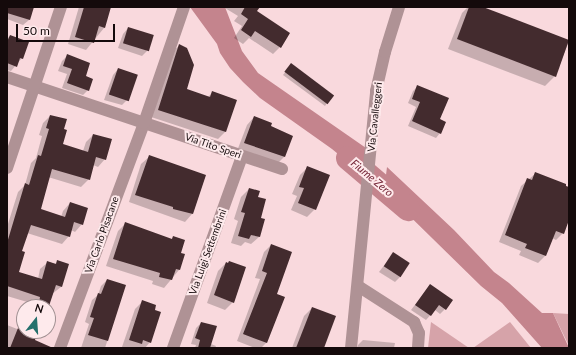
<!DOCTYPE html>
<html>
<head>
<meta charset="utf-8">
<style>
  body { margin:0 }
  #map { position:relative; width:576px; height:355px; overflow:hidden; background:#f9d9dd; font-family:Lato,sans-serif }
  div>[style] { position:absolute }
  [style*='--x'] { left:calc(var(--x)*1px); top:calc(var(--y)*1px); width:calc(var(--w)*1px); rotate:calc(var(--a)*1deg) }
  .green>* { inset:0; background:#d6a3a9 }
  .water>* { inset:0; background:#c4848d }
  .shadow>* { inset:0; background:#0003 }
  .river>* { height:24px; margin:-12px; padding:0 12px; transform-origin:12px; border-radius:12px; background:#c4848d }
  .building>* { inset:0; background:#432b2e; transform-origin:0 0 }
  .minor>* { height:12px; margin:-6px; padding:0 6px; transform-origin:6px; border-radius:6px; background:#af9295 }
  span { translate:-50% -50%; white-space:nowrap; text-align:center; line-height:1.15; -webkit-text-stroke:4px #feeaec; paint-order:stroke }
  .street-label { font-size:10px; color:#140a0b }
  .water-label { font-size:11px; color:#752839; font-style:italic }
  .frame { position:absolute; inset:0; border:8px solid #140a0b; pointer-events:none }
  .north { position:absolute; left:16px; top:299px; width:40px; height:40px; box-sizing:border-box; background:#feeaec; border:1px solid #a09092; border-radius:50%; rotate:17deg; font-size:11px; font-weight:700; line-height:16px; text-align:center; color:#140a0b }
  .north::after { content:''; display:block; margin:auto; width:14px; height:18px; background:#25706c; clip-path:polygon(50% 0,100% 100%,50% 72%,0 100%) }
  .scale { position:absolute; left:16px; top:24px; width:99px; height:18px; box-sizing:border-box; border:2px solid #140a0b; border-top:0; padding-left:5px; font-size:12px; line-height:14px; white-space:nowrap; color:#140a0b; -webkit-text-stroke:3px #feeaec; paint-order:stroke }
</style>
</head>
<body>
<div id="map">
  <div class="green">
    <div style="clip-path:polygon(553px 313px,569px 314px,569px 346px)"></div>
    <div style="clip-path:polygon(431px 322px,469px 348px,428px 348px)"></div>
    <div style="clip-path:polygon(510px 322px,531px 348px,473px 348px)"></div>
  </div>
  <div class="water">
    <div style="clip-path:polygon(190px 7px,225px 7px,242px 51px,258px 73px,366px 148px,366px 177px,332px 149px,260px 98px,243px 82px,230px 68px,220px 53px,217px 44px)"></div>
    <div style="clip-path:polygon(387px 167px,454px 230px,494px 272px,509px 283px,542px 313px,553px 313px,569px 348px,542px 348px,502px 303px,481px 286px,384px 191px)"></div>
  </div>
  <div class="shadow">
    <div style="clip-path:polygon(7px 7px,33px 7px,29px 20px,23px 25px,7px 19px)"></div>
    <div style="clip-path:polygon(79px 7px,110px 7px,104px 28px,86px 50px,68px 44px)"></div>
    <div style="clip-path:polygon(258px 7px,256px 12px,280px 47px,273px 54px,249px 38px,243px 44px,234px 38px,242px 26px,234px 21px,238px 16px,225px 8px)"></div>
    <div style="clip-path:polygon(468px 7px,480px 7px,569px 41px,555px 76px,545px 86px,448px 49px,462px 13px)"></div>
    <div style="clip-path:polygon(128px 28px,147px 51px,142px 56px,118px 48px,123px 34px)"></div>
    <div style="clip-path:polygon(10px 36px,22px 58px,11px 71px,7px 70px,7px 39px)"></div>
    <div style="clip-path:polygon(180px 45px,185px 90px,208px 97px,213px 92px,236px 100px,225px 132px,218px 139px,151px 117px,172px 52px)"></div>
    <div style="clip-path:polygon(67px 56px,84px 76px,88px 90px,83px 95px,62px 88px,67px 74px,58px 71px,62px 61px)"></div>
    <div style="clip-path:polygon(289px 67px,327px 103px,325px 106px,283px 75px)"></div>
    <div style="clip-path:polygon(118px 69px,127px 100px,122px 105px,104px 100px,113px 75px)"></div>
    <div style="clip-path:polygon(418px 86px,439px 120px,440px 133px,436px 138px,408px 126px,416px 107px,408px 103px,413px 91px)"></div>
    <div style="clip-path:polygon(50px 116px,63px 129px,62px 145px,83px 151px,86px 142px,93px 135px,105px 159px,98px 167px,93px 165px,89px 179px,81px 187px,48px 177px,39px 210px,61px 217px,63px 211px,70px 203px,82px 224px,75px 232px,71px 230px,69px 236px,62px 244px,27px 233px,21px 252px,18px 273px,38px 279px,40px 269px,48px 262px,55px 264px,58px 261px,61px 287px,52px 294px,47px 307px,33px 307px,34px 304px,7px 296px,7px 227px,18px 192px,25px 185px,31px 163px,36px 158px,42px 136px,39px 135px,43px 123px)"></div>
    <div style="clip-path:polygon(254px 117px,291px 137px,284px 157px,276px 165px,237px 151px,247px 125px)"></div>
    <div style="clip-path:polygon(149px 157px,205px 176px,192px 214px,185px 222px,129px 202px,141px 164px)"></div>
    <div style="clip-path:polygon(308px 167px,315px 209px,307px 217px,291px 210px,297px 196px,292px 194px,300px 175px)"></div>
    <div style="clip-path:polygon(536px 173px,569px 188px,569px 224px,567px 223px,563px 233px,556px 240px,552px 238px,545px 256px,538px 263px,519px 255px,521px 251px,499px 242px,521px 186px)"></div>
    <div style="clip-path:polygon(249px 189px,257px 197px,259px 218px,264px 220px,259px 237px,251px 244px,245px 242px,241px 246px,231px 243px,238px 221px,234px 219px,241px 197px)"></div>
    <div style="clip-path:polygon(125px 224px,171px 240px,173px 237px,180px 254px,184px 255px,179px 270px,164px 288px,152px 284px,153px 281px,106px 266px,118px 231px)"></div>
    <div style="clip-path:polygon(271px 245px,275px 294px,284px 297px,266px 343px,261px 348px,255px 348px,237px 341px,260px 279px,255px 278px,264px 252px)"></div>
    <div style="clip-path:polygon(393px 254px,400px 277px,395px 282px,379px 272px)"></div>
    <div style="clip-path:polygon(226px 263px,233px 302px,225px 310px,207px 303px,218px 271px)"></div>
    <div style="clip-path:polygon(107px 280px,125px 286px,105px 348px,81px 348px,89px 324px,85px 322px,92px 300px,98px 295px,101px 286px)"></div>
    <div style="clip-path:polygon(430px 285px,445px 309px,440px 314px,435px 310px,426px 320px,411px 310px)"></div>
    <div style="clip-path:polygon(143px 301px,150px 342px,145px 348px,122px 347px,135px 309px)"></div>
    <div style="clip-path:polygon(312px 308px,322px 348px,292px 348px,304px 316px)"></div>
    <div style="clip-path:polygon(201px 323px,211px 344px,216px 346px,215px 348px,195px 348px,196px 345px,191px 344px,196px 328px)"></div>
    <div style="clip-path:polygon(7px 325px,35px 336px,33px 341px,39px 348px,7px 348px)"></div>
    <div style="clip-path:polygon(363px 340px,395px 343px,394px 348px,357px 348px,358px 345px)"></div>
  </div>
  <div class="river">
    <div style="--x:348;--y:158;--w:79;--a:40.4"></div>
  </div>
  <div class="building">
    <div style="clip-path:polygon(7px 7px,34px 7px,30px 20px,7px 13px)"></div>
    <div style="clip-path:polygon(84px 7px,111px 7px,105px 28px,99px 26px,94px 43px,75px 37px)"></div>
    <div style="clip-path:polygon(245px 7px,260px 7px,257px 11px,290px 33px,281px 48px,255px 31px,251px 37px,241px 30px,248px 19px,241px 14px)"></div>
    <div style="clip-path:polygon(469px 7px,483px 7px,569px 40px,556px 77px,457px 39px)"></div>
    <div style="left:128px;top:27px;width:27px;height:17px;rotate:17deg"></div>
    <div style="clip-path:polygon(10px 35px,29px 42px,23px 59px,20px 58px,17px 67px,7px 63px,7px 42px)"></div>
    <div style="clip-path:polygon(179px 44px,187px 48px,194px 65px,187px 89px,210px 97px,212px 91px,237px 100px,226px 132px,158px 110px)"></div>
    <div style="clip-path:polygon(67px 54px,90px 63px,86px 76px,93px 79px,89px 91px,67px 83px,72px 69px,63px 66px)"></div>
    <div style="left:291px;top:63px;width:54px;height:11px;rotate:37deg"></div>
    <div style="left:118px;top:68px;width:21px;height:28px;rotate:19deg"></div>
    <div style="clip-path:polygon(417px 85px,449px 98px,440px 119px,446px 122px,441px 134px,412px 121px,420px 102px,412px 99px)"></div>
    <div style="clip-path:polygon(50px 115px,67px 119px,64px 129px,67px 130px,63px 144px,88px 152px,93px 134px,112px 139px,106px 160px,96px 157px,90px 180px,52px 169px,41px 209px,65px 217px,70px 202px,88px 208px,83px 225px,74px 222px,70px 237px,31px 225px,22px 251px,25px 252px,19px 272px,42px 279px,47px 261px,56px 264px,57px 260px,69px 264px,62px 287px,56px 285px,49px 306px,39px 303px,40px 297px,7px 286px,7px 243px,25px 183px,29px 185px,38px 155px,41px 156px,49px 129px,46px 128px)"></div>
    <div style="clip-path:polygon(254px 116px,272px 123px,271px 126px,293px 136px,285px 157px,244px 143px)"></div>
    <div style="clip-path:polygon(149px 155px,206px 175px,193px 214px,173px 209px,173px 207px,135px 195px)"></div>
    <div style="clip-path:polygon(307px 166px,330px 175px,316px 210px,298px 203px,304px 188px,299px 187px)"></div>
    <div style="clip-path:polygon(535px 172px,566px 184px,566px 186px,569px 187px,569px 220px,564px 234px,556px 231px,546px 256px,525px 248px,527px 244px,505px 235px,527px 178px,532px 180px)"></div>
    <div style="clip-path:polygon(249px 188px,260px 191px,258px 197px,266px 199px,261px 218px,265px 219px,260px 237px,251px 235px,249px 239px,238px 236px,245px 213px,241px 212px)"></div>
    <div style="clip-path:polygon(125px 222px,172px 239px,173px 236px,185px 240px,181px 253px,185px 254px,180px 270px,176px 269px,172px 280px,159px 277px,160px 273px,113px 259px)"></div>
    <div style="clip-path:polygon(271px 244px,292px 252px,277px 294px,285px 297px,267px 343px,243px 334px,267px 273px,262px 271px)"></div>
    <div style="left:393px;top:252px;width:20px;height:17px;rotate:33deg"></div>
    <div style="clip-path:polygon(229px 261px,246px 267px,234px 303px,214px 295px,226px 262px,228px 263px)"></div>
    <div style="clip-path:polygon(107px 279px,126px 285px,108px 341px,88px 335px,94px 318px,90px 317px,98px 293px,101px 294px)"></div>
    <div style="clip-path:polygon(430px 284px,453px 300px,446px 310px,439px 305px,431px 316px,415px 305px)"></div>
    <div style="clip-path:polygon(142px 300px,156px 305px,155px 310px,161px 312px,151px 343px,143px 340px,142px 344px,129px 340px)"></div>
    <div style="clip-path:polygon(312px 307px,336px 316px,324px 348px,296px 348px)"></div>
    <div style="clip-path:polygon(201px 322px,217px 326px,210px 348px,198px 348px,200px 340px,195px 338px)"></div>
    <div style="clip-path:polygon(18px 328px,36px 336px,35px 340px,53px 348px,10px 348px)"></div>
  </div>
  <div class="minor">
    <div style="--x:7;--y:77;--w:290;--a:18.5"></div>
    <div style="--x:7;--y:168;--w:170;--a:-71.5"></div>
    <div style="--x:358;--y:286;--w:67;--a:32.7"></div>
    <div style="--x:414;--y:322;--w:12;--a:66"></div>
    <div style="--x:419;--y:333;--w:15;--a:94"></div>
    <div style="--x:60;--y:348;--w:240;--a:-69.5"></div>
    <div style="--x:144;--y:123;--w:123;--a:-71"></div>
    <div style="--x:173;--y:348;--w:204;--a:-70.2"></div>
    <div style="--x:351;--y:348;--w:258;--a:-84.4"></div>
    <div style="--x:376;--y:91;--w:40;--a:-77"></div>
    <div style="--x:385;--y:52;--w:47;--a:-72.7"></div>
  </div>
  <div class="street-label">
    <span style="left:375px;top:117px;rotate:-84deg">Via Cavalleggeri</span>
    <span style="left:213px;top:146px;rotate:19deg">Via Tito Speri</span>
    <span style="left:102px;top:235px;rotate:-70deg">Via Carlo Pisacane</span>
    <span style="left:208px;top:252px;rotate:-70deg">Via Luigi Settembrini</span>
  </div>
  <div class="water-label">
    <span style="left:372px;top:178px;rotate:40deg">Fiume Zero</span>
  </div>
  <div class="frame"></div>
  <div class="north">N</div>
  <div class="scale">50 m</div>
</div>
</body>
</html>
